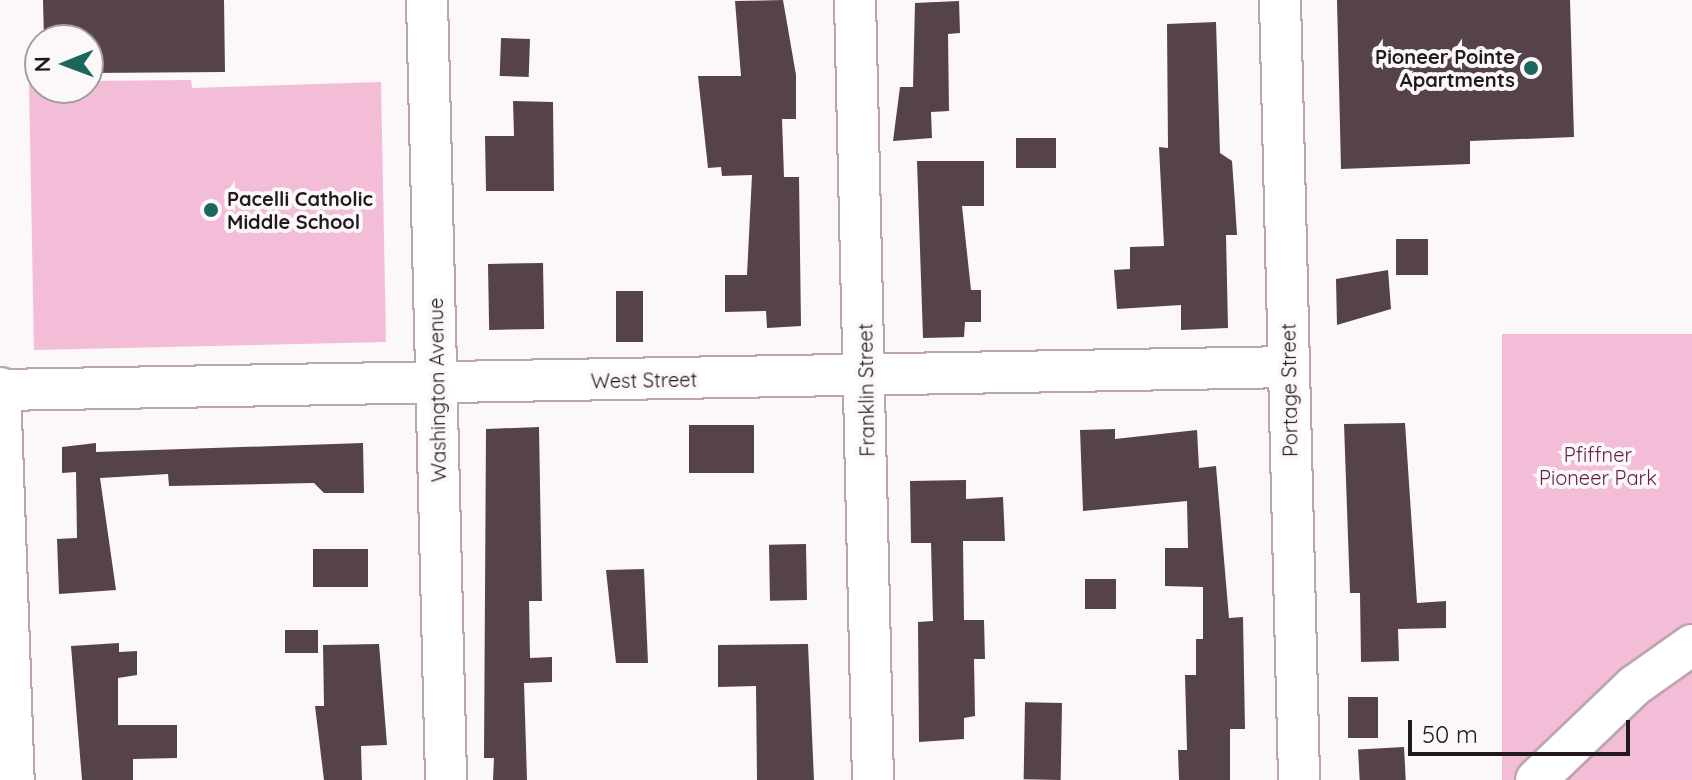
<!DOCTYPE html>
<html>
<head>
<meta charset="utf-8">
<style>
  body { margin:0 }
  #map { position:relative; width:1692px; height:780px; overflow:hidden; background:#fcf7f9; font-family:Quicksand,sans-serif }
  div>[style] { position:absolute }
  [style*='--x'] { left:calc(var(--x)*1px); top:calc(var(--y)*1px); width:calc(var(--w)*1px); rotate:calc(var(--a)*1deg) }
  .green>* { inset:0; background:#f3bdd7; transform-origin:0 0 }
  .building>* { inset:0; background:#55424b; transform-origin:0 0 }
  .roads { filter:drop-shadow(2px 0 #bca5b0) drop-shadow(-2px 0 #bca5b0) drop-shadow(0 2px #bca5b0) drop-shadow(0 -2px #bca5b0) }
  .minor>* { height:40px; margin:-20px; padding:0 20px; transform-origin:20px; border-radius:20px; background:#fff }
  .dots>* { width:22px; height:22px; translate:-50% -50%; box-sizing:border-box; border:4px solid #fcf7f9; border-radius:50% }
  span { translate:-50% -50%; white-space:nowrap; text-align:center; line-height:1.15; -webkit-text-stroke:8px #fcf7f9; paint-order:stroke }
  .poi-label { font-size:20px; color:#21191d; font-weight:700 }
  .right { translate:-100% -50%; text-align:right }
  .left { translate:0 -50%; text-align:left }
  .street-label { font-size:20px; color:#21191d }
  .park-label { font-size:20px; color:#642048 }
  .north { position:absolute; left:24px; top:24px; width:80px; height:80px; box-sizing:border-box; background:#fcf7f9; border:2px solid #a49ea1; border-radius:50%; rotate:269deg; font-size:22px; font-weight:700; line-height:32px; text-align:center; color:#21191d }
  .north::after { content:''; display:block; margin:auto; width:28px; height:36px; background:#1c665e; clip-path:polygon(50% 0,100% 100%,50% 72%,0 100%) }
  .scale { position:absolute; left:1408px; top:720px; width:222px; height:36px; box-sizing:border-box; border:4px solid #21191d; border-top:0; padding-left:10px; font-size:24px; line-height:28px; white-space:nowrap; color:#21191d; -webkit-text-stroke:6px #fcf7f9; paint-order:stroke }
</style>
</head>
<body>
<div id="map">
  <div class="green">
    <div style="clip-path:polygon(191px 80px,192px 88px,381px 82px,386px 342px,34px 350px,29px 82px,88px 88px,88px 81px)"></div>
    <div style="left:1692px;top:334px;width:446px;height:190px;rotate:90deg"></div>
  </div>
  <div class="building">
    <div style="clip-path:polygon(43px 0,224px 0,225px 72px,88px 73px,88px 40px,44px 40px)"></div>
    <div style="clip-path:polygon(783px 0,796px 75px,796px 119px,782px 119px,784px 177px,799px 177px,801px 326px,767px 328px,766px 311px,725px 312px,725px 275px,747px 275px,752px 175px,722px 176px,721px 167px,708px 168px,698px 76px,741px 76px,735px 1px)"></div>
    <div style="clip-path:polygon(1337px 0,1570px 0,1574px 137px,1470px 141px,1470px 164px,1341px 169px)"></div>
    <div style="clip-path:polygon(959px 1px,960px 33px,948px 34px,949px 111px,931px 112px,932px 138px,893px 141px,900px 87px,913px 87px,915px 3px)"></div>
    <div style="clip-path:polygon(1216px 22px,1220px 153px,1232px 161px,1235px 203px,1237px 235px,1226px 235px,1228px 328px,1181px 330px,1181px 305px,1117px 309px,1114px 270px,1130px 269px,1130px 247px,1164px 246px,1159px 147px,1168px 148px,1167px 24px)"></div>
    <div style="left:530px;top:39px;width:38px;height:29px;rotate:92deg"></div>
    <div style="clip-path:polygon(513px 101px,553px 102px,554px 191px,486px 191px,485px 136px,514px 136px)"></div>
    <div style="left:1016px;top:138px;width:40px;height:30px"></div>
    <div style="clip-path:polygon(917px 161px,984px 161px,984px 206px,962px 206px,971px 290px,981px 290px,981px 322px,965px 322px,964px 337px,923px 338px)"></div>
    <div style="left:1396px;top:239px;width:32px;height:36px"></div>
    <div style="left:543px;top:263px;width:66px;height:55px;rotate:89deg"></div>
    <div style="clip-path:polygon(1388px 270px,1391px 309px,1337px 325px,1336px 279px)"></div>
    <div style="left:616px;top:291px;width:27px;height:51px"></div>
    <div style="clip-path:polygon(1405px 423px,1417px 603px,1446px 601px,1446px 628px,1398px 629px,1399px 661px,1361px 662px,1360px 593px,1350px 593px,1344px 424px)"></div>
    <div style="left:754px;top:425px;width:48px;height:65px;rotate:90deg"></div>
    <div style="clip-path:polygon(539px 427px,542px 601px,529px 601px,530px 658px,552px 657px,552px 682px,524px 683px,527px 780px,493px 780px,494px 758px,484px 758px,486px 429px)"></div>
    <div style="clip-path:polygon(1115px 429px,1115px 439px,1197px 430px,1199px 468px,1216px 466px,1229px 618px,1243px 617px,1245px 729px,1230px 729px,1230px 780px,1179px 780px,1178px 750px,1187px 750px,1185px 675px,1196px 675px,1196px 639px,1203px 639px,1203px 587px,1165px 586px,1165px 548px,1188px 548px,1187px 501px,1083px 511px,1080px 430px)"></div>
    <div style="clip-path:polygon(96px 443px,96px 452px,363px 443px,364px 493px,324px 493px,314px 483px,169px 486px,168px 474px,100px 478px,116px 590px,59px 594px,57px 539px,77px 538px,76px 472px,62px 473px,62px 447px)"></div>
    <div style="clip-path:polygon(966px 480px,966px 499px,1003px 497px,1005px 541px,963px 541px,964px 620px,984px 620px,985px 659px,974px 659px,975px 716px,964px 718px,964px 739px,919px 742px,918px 622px,933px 621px,931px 543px,911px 543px,910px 481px)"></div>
    <div style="left:806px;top:544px;width:56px;height:37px;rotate:89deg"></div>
    <div style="left:313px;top:549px;width:55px;height:38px"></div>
    <div style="clip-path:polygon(644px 569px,648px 663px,616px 663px,606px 570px)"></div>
    <div style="left:1085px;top:579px;width:31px;height:30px"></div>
    <div style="left:285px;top:630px;width:33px;height:23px"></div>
    <div style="clip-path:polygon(119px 643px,119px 652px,137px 651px,137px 675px,118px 678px,118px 725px,177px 725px,177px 758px,133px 759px,133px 780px,82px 780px,71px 646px)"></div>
    <div style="clip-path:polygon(379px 644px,387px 745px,361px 746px,362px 780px,324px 780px,315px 706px,324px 706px,323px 645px)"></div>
    <div style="clip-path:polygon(808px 644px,814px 780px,757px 780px,756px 686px,718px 687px,718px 645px)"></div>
    <div style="left:1348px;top:697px;width:30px;height:41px"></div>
    <div style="left:1062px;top:703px;width:77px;height:37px;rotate:91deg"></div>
    <div style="left:1404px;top:747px;width:33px;height:46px;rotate:87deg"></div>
  </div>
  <div class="roads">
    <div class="minor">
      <div style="--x:427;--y:0;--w:780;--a:88.6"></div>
      <div style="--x:855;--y:0;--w:780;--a:88.68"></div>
      <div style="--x:1280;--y:0;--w:780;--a:88.6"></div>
      <div style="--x:0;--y:388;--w:392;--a:88"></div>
      <div style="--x:0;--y:390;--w:1288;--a:-1.02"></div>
      <div style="--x:1536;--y:780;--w:136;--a:-43.8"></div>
      <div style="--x:1634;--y:686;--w:71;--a:-35.3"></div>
    </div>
  </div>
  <div class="dots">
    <div style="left:1531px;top:68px;background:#1c665e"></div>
    <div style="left:211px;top:210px;background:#1c665e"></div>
  </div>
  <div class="poi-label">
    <span class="right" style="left:1515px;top:68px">Pioneer Pointe<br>Apartments</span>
    <span class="left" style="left:227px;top:210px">Pacelli Catholic<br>Middle School</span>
  </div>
  <div class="street-label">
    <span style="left:644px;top:380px;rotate:-1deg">West Street</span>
    <span style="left:437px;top:390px;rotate:-91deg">Washington Avenue</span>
    <span style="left:866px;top:390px;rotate:-91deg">Franklin Street</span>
    <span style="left:1289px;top:390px;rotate:-91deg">Portage Street</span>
  </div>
  <div class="park-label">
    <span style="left:1598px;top:466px">Pfiffner<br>Pioneer Park</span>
  </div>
  <div class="north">N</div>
  <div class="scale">50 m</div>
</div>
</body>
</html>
